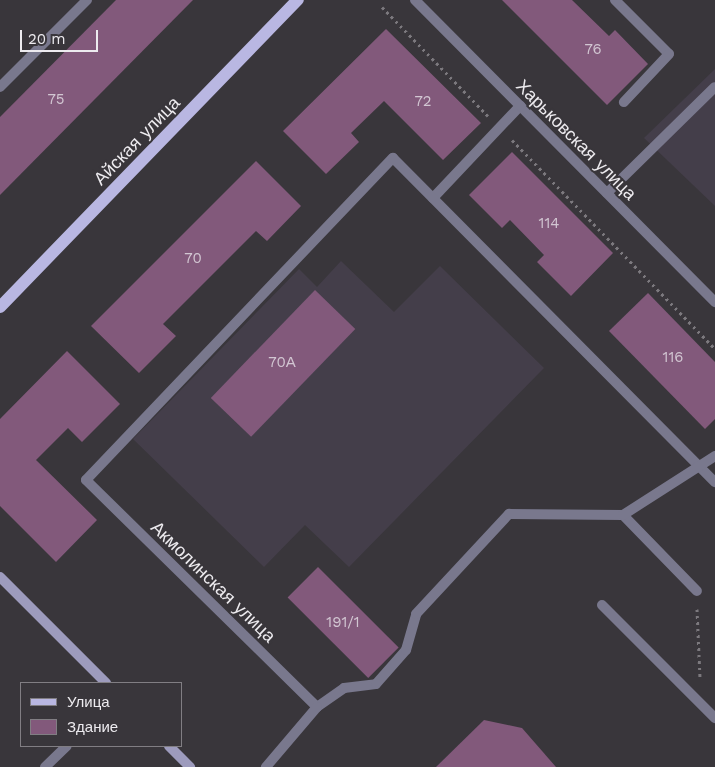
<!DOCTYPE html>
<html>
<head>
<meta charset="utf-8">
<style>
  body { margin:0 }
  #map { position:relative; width:715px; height:767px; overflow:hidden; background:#39363b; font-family:"Work Sans",sans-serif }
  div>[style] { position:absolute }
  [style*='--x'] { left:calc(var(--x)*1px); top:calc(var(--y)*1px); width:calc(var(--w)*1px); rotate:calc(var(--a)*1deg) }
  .built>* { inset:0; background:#443e4a }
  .building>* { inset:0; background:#82597b; transform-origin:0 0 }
  .path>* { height:3px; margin-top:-1.5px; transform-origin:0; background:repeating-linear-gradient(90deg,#7c797e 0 2.5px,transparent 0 6.5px) }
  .lane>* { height:10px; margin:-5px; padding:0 5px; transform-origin:5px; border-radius:5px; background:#79788d }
  .street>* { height:10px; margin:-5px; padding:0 5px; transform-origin:5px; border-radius:5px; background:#79788d }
  .secondary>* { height:10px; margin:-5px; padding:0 5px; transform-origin:5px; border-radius:5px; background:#9d9bbd }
  .primary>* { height:12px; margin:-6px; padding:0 6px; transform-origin:6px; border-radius:6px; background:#b9b7e2 }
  span { translate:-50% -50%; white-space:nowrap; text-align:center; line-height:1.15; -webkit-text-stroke:4px #39363b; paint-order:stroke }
  .number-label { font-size:15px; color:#d2c6d2 }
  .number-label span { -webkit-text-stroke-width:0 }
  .street-label { font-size:18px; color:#edebef }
  .legend { position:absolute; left:20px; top:682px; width:162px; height:65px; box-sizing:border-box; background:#39363b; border:1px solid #817e83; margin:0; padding:6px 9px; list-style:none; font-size:15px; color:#edebef }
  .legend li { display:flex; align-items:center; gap:10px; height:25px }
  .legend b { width:25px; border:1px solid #817e83 }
  .scale { position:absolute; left:20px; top:30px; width:78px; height:22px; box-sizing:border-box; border:2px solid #edebef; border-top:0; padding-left:6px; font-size:15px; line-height:18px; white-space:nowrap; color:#edebef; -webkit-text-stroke:4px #39363b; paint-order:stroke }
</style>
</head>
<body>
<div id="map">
  <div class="built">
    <div style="clip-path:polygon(715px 69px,715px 206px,644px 138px)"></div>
    <div style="clip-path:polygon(341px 261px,394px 312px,440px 266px,544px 368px,349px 567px,305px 525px,264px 567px,133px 439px,299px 269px,317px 287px)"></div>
  </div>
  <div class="building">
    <div style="clip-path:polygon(116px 0,193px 0,0 195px,0 117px)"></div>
    <div style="clip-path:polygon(502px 0,572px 0,609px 36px,615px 30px,648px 64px,607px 105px)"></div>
    <div style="clip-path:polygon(386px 29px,481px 123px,443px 160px,384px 101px,351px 133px,359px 142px,326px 174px,283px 131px)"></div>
    <div style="clip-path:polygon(512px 152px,613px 253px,571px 296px,537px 262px,544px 255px,510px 220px,502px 228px,469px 195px)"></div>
    <div style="clip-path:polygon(256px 161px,301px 206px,267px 241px,256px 231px,163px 324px,176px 336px,139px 373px,91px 326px)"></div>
    <div style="left:315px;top:290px;width:56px;height:150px;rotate:44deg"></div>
    <div style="clip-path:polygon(648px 293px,715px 362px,715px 419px,705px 429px,609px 331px)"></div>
    <div style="clip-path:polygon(67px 351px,120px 404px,82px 442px,68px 428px,36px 460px,97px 520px,56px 562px,0 506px,0 419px)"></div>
    <div style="left:318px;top:567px;width:114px;height:43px;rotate:45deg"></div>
    <div style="clip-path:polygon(484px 720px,522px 728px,556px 767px,436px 767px)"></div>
  </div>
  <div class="path">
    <div style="--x:382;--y:7;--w:152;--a:45.8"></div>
    <div style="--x:512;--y:140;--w:291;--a:45.8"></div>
    <div style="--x:697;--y:609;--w:69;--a:87.5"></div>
  </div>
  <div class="lane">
    <div style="--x:615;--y:0;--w:76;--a:45"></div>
    <div style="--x:669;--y:54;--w:66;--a:133.2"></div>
    <div style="--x:0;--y:87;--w:123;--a:-45"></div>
    <div style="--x:607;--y:193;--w:151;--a:-44.5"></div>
    <div style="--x:433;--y:198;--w:127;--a:-46.6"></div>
    <div style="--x:86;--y:480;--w:445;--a:-46.4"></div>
    <div style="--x:393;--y:158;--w:457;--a:45.2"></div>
    <div style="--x:623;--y:515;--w:106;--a:45.8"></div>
    <div style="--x:317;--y:707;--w:33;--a:-35"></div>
    <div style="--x:344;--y:688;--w:32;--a:-7"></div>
    <div style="--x:376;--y:684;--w:45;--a:-48.6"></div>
    <div style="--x:406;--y:650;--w:37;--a:-74"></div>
    <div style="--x:416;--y:614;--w:137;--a:-47.1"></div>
    <div style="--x:509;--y:514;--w:114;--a:0.5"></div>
    <div style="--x:623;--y:515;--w:109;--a:-32.7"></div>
    <div style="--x:45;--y:767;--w:30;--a:-44"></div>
  </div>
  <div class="street">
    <div style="--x:415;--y:0;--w:426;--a:45.2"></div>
    <div style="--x:86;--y:480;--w:324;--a:44.5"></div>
    <div style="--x:317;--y:707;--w:79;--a:130.4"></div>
    <div style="--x:602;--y:605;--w:160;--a:45"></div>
  </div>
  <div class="secondary">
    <div style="--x:0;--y:577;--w:150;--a:45"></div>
    <div style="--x:169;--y:746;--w:30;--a:45"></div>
  </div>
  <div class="primary">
    <div style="--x:0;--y:307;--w:428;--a:-45.9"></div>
  </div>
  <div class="number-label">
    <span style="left:593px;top:50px">76</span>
    <span style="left:56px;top:100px">75</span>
    <span style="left:423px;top:102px">72</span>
    <span style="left:549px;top:224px">114</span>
    <span style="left:193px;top:259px">70</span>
    <span style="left:673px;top:358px">116</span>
    <span style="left:282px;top:363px">70А</span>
    <span style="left:343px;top:623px">191/1</span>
  </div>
  <div class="street-label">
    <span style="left:576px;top:140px;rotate:45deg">Харьковская улица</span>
    <span style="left:137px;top:141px;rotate:-46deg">Айская улица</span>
    <span style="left:213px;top:582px;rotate:44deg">Акмолинская улица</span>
  </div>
  <ul class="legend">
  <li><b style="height:6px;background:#b9b7e2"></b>Улица</li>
  <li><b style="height:14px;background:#82597b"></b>Здание</li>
  </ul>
  <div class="scale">20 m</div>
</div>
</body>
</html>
